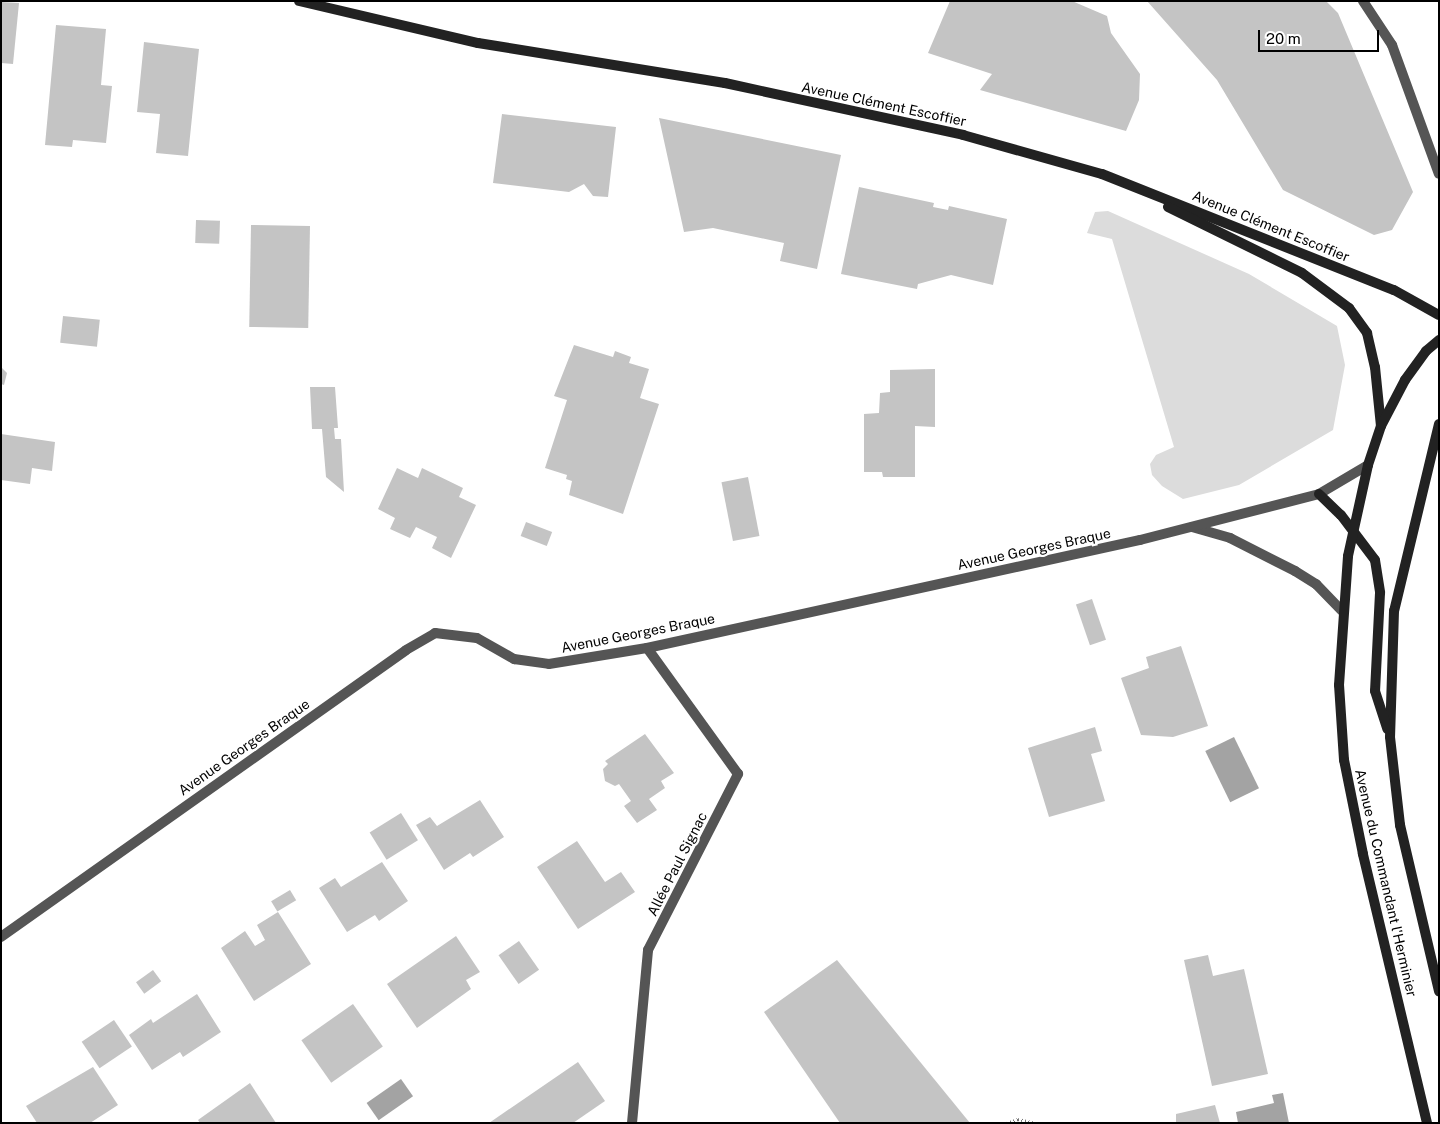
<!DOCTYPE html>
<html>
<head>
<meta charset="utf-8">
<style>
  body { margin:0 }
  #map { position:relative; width:1440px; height:1124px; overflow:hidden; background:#fff; font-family:"Public Sans",sans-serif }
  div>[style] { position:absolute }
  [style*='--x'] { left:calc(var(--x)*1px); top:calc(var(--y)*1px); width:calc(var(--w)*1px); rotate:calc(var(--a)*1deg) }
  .green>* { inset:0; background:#dcdcdc }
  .water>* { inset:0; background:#a3a3a3; transform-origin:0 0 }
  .building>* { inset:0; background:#c4c4c4; transform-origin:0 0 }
  .path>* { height:3px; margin-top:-1.5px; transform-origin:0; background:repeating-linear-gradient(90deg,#777 0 1px,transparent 0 3.5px) }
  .street>* { height:10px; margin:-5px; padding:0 5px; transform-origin:5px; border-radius:5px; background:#555 }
  .secondary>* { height:10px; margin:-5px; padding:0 5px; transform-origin:5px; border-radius:5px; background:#222 }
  span { translate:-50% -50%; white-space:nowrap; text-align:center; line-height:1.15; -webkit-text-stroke:4.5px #fff; paint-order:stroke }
  .street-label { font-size:14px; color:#000 }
  .frame { position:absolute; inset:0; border:2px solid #000; pointer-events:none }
  .scale { position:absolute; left:1258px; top:30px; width:121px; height:22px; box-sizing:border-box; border:2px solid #000; border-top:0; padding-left:6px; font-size:15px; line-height:18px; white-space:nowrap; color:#000; -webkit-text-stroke:4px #fff; paint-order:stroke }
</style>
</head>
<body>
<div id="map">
  <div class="green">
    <div style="clip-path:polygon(1108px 211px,1249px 274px,1337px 326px,1345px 365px,1333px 430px,1239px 485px,1183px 499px,1162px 486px,1152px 475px,1150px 464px,1156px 455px,1174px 447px,1112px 239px,1087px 233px,1095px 212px)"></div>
  </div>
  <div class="water">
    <div style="left:1234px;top:737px;width:57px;height:32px;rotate:64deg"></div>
    <div style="left:401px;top:1079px;width:21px;height:42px;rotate:55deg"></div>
    <div style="clip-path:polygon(1283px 1093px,1289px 1123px,1238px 1123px,1236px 1112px,1274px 1103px,1272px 1095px)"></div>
  </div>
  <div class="building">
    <div style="clip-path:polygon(950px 1px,1072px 1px,1107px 16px,1111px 33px,1140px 74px,1139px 100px,1126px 131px,980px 90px,992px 74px,928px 53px)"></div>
    <div style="clip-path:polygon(1147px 1px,1326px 1px,1338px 13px,1413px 192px,1392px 230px,1374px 235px,1283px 190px,1217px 80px)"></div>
    <div style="clip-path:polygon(1px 2px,19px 3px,13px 64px,1px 63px)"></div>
    <div style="clip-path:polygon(56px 25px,106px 29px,101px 85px,112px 86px,106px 143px,73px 140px,72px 147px,45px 145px)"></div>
    <div style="clip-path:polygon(144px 42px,199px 49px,188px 156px,156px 153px,160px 114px,137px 112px)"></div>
    <div style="clip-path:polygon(502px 114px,616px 127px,608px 197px,593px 196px,584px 184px,569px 192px,493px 183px)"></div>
    <div style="clip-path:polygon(659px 118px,841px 155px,817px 269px,780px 261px,784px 243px,713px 228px,684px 232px)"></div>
    <div style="clip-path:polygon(859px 187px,934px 203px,933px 207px,948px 210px,949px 206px,1007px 219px,993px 285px,951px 275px,918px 284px,917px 289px,841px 274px)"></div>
    <div style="left:196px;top:220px;width:24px;height:23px;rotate:2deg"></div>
    <div style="left:251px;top:225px;width:59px;height:102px;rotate:1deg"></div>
    <div style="left:63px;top:316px;width:37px;height:27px;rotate:6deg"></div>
    <div style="clip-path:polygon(574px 345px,613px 357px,615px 351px,631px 357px,629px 363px,649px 369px,640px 398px,659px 404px,623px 514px,569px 495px,572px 481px,566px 479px,567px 475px,545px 468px,567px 400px,554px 396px)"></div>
    <div style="clip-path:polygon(1px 367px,7px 373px,4px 385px,1px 384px)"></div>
    <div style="clip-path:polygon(935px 369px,935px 427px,915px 426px,915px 477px,883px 477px,882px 472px,864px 472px,864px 414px,879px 413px,880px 393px,890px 392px,890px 370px)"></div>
    <div style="clip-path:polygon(310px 387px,335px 387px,338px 428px,334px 428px,335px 439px,341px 439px,344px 492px,326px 477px,322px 429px,312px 429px)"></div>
    <div style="clip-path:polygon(1px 434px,55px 442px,52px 471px,32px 468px,30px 484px,1px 480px)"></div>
    <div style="clip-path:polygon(397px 468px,418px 478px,422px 468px,463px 488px,459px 497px,476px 505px,451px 558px,432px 548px,437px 537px,416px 527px,410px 538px,390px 529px,395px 518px,378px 509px)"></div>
    <div style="left:748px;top:477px;width:60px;height:27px;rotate:79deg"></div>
    <div style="left:526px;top:522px;width:28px;height:15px;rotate:21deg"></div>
    <div style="left:1092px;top:599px;width:43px;height:17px;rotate:71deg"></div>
    <div style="clip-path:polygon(1181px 646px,1208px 726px,1173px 737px,1141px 735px,1121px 678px,1149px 668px,1146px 657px)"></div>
    <div style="clip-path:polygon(1095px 727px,1102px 751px,1091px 754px,1105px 801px,1049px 817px,1028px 748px)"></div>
    <div style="clip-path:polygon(645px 734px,674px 773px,661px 781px,665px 788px,649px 799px,657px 810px,637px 823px,624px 806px,631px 801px,619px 784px,615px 786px,605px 781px,603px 769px,608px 764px,605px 761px)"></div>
    <div style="clip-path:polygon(480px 800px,504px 837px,473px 857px,470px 853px,444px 870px,416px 825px,430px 817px,437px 826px)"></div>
    <div style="left:401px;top:813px;width:32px;height:37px;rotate:58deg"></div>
    <div style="clip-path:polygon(577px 841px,605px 882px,621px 872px,635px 892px,578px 929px,537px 867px)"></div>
    <div style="clip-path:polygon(382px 862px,408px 901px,379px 921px,375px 915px,347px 932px,319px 888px,335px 878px,341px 887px)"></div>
    <div style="left:290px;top:890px;width:12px;height:22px;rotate:59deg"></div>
    <div style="clip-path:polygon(278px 912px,311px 964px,254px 1001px,221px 948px,245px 931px,255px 946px,265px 940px,257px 925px)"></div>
    <div style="clip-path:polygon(456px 936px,480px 972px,466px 980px,471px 989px,417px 1028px,387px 984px)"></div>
    <div style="left:519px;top:941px;width:35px;height:25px;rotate:55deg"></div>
    <div style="clip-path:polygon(1208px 955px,1213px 976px,1244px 969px,1268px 1074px,1212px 1086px,1184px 960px)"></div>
    <div style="clip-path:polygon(837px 960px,970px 1123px,840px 1123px,764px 1012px)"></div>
    <div style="left:153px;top:970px;width:14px;height:21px;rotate:54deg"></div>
    <div style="clip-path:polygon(197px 994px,221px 1032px,183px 1057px,180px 1052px,152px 1070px,129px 1035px,151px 1019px,153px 1023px)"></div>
    <div style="left:353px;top:1004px;width:52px;height:63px;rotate:55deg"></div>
    <div style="left:114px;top:1020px;width:32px;height:39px;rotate:56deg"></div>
    <div style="clip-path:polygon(578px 1062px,605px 1101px,573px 1123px,489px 1123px)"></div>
    <div style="clip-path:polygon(93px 1067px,118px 1105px,90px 1123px,37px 1123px,26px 1106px)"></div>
    <div style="clip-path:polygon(250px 1083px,276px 1123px,200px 1123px,198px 1120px)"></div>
    <div style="clip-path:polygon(1215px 1105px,1220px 1123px,1176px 1123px,1176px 1114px)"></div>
  </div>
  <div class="path">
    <div style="--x:1007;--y:1123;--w:12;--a:-20"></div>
    <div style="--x:1018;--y:1119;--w:17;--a:13"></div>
  </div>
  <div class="street">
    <div style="--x:1363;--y:1;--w:53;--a:56.6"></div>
    <div style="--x:1392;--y:45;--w:137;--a:70"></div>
    <div style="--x:1192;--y:527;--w:40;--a:16"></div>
    <div style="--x:1230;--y:538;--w:73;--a:26.9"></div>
    <div style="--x:1295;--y:571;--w:25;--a:32"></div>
    <div style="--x:1316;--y:584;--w:37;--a:46"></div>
    <div style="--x:1;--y:937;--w:496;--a:-35.3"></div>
    <div style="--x:406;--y:650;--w:34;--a:-30"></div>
    <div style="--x:435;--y:633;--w:42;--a:6.8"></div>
    <div style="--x:477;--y:638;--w:43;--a:29.6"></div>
    <div style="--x:514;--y:659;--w:35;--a:8"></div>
    <div style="--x:549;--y:664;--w:99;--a:-9.3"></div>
    <div style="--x:647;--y:648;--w:505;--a:-12.36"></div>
    <div style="--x:1140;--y:540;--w:185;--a:-14.4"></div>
    <div style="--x:1319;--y:494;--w:57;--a:-30.6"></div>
    <div style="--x:632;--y:1123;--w:174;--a:-84.7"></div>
    <div style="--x:648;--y:950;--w:198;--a:-62.9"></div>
    <div style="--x:738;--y:774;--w:155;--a:-125.8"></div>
  </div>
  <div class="secondary">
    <div style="--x:299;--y:1;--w:184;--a:13.2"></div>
    <div style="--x:478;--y:43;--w:250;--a:9.2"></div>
    <div style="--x:725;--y:83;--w:244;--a:12.3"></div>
    <div style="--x:963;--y:135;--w:144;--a:15.7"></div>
    <div style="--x:1102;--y:174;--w:314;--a:21.7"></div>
    <div style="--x:1394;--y:290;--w:51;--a:29.1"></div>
    <div style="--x:1168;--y:207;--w:149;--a:26.2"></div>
    <div style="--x:1302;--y:273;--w:59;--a:36.7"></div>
    <div style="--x:1349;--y:308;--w:31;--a:54"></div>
    <div style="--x:1367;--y:333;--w:35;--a:77"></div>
    <div style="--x:1375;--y:367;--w:59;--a:84.2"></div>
    <div style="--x:1439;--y:424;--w:192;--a:103.5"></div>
    <div style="--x:1394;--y:611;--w:126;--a:91.8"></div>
    <div style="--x:1390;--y:737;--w:89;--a:83.5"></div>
    <div style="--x:1400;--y:825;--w:171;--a:76.8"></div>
    <div style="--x:1319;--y:494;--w:30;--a:44"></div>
    <div style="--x:1341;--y:515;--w:56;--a:52.9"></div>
    <div style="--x:1375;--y:560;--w:33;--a:81"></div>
    <div style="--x:1380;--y:593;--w:98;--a:92.9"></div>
    <div style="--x:1375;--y:691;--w:40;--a:72"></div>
    <div style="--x:1427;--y:1123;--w:277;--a:-103.4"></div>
    <div style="--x:1363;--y:854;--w:96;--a:-101.4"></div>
    <div style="--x:1344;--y:760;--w:75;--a:-93.8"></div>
    <div style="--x:1339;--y:685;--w:129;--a:-86"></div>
    <div style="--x:1348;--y:556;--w:93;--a:-77.6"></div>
    <div style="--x:1368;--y:465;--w:41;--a:-71.6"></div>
    <div style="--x:1381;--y:426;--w:52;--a:-62.4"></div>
    <div style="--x:1405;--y:380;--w:36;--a:-54"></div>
    <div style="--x:1426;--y:351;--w:17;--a:-40"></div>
  </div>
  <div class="street-label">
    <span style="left:884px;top:104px;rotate:12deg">Avenue Clément Escoffier</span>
    <span style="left:1271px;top:226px;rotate:22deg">Avenue Clément Escoffier</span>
    <span style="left:1034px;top:549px;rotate:-12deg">Avenue Georges Braque</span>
    <span style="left:638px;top:633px;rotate:-11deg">Avenue Georges Braque</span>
    <span style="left:244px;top:747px;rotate:-35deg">Avenue Georges Braque</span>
    <span style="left:677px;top:864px;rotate:-63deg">Allée Paul Signac</span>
    <span style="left:1386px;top:883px;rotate:77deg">Avenue du Commandant l'Herminier</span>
  </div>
  <div class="frame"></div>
  <div class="scale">20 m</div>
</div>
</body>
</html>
